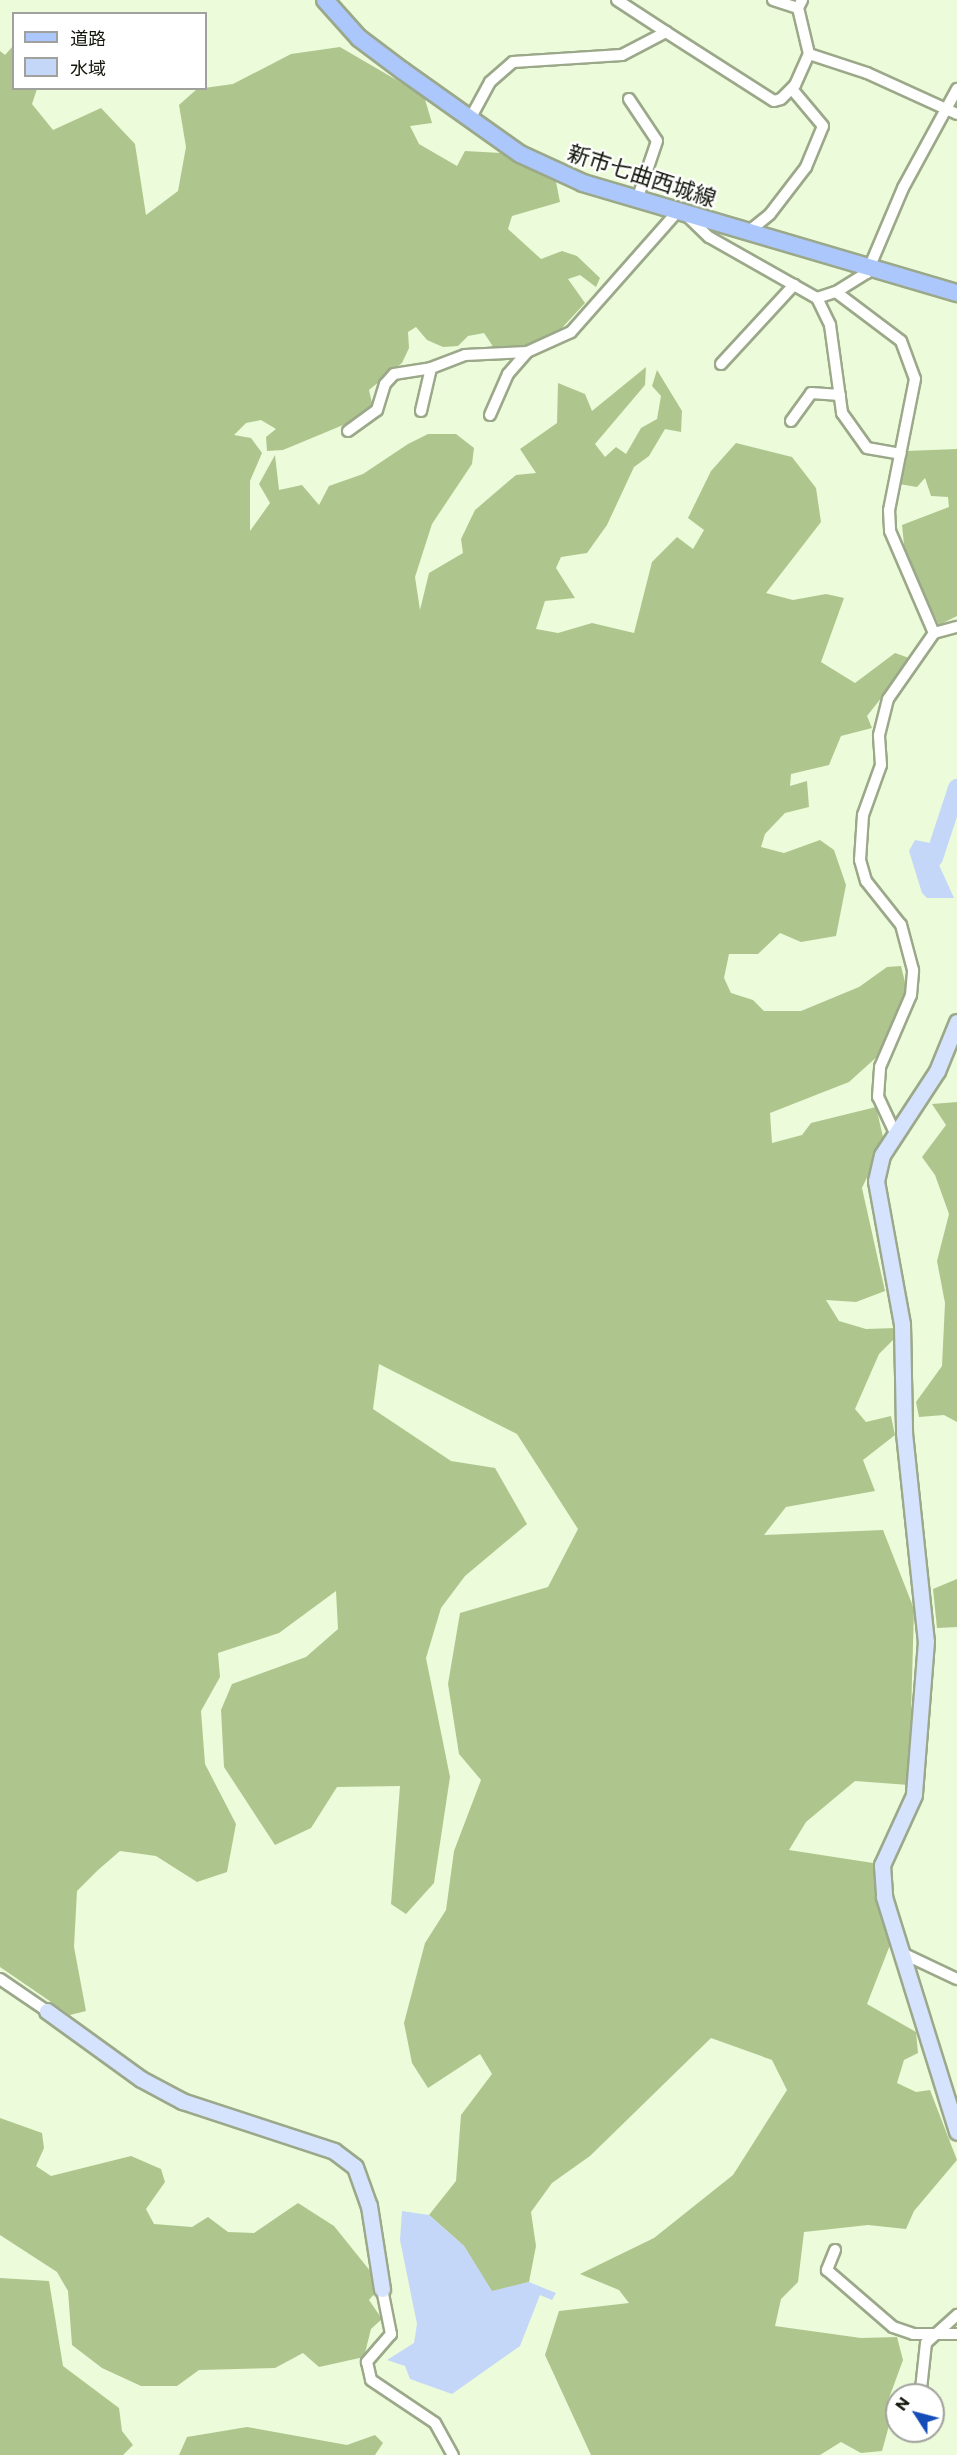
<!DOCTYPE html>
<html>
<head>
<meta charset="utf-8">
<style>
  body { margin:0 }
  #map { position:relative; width:957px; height:2455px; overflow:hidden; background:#ecfbd9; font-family:Commissioner,"Noto Sans JP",sans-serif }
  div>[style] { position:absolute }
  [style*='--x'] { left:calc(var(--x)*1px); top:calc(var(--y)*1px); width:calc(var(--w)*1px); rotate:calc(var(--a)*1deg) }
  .forest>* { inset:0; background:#aec68d }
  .water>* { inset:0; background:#c5d7f8 }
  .river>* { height:18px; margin:-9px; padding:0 9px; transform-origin:9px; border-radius:9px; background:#c5d7f8 }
  .roads { filter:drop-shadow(2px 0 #9ba889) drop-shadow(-2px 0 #9ba889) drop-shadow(0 2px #9ba889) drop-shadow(0 -2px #9ba889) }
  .street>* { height:10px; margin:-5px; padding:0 5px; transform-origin:5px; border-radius:5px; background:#fff }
  .secondary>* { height:15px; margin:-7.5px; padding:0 7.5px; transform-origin:7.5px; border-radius:7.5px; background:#d5e3fe }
  .primary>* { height:16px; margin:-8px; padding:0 8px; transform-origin:8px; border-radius:8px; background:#abc7fc }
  span { translate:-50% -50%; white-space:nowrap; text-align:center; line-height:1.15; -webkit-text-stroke:4.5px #fff; paint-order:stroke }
  .street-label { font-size:22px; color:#11150a }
  .legend { position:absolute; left:12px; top:12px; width:195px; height:78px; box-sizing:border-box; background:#fff; border:2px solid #a0a19d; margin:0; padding:8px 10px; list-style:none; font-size:18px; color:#11150a }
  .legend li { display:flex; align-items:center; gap:12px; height:30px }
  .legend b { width:30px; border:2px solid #a0a19d }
  .north { position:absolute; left:885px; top:2383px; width:60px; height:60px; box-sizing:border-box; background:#fff; border:2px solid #a0a19d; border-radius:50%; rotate:306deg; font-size:16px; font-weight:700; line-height:24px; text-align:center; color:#11150a }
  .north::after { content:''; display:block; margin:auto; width:21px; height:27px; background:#164cb8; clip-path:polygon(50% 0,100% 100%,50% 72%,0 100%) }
</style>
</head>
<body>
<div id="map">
  <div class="forest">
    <div style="clip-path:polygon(13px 46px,14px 88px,37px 89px,32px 104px,53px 130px,101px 108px,135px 144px,146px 215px,178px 191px,186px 147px,179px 105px,197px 89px,233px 84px,291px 54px,340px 47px,424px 96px,432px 123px,410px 126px,419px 144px,457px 166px,465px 151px,501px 153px,556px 182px,560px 202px,512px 216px,508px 229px,541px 259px,562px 251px,577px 256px,600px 278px,596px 287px,580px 275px,568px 279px,585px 303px,561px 329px,512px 352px,494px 348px,484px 333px,468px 336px,458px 346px,443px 347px,427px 340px,416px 327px,408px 332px,409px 348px,402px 363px,369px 390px,373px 407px,360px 418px,283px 450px,267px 451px,266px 437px,276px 429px,261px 420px,246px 423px,234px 435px,251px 438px,262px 453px,250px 481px,250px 531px,270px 503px,259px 484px,275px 455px,279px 490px,302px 485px,319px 505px,329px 486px,363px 474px,408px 444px,428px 434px,456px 434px,474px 448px,472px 464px,432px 524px,415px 577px,420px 610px,429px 573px,463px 553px,461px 539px,475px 510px,516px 475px,536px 473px,520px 449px,557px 423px,558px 383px,585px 394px,592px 411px,646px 367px,645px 385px,595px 444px,605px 457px,616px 447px,626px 454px,641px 428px,657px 419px,661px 396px,652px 386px,657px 370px,682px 411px,681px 432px,665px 429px,649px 456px,634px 467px,607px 525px,587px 553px,561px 557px,556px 568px,575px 598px,545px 601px,536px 629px,558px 633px,592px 623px,634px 633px,652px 562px,677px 537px,693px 549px,704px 530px,688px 518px,711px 471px,736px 443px,792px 457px,816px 488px,821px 522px,766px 593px,793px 600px,826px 594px,844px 598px,821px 662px,855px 683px,895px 653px,912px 659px,867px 716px,872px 728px,841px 736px,829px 765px,791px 774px,790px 786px,807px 781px,809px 807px,785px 813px,765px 834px,761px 847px,784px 853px,820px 840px,834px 850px,846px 885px,836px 936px,801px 942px,780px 933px,758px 954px,729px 954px,724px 978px,731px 993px,753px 1000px,764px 1011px,801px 1011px,859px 987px,887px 967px,901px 966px,907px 990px,880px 1054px,849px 1082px,770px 1113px,772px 1143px,802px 1135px,811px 1123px,876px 1107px,884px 1141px,862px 1188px,885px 1291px,856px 1302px,826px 1300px,839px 1321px,866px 1329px,896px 1328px,897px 1336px,879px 1354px,855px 1409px,866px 1422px,891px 1416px,895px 1435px,863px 1460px,875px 1491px,786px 1507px,764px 1535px,883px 1530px,914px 1609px,909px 1785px,855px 1781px,806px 1822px,789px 1850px,873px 1863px,876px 1902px,890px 1945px,867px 2004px,916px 2032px,918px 2053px,904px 2060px,897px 2083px,916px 2092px,930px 2090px,957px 2160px,914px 2211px,906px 2229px,868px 2225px,804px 2232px,798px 2282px,781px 2299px,775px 2326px,861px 2338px,897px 2337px,903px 2360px,888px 2401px,893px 2411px,882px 2451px,861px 2453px,841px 2442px,820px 2455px,591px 2455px,545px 2355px,559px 2311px,629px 2303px,619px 2290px,580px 2274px,654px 2238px,733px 2175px,787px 2090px,772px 2060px,711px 2038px,590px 2156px,552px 2183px,531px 2212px,536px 2246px,529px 2282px,492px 2292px,464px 2246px,429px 2215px,456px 2181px,461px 2115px,492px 2074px,480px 2054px,428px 2088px,412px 2063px,404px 2023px,425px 1943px,446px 1910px,454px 1851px,481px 1780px,459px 1754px,448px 1684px,460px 1613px,548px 1587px,578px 1529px,517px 1434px,379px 1364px,373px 1409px,451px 1461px,495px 1468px,527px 1524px,465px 1576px,441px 1608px,426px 1658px,450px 1777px,434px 1883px,406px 1914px,391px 1904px,400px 1786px,337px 1787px,311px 1828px,275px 1845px,224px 1767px,221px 1710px,232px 1684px,306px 1657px,338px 1629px,336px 1591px,279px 1633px,218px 1653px,220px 1677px,201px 1711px,205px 1764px,236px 1824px,227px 1872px,197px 1882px,156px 1856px,120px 1851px,98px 1870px,77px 1891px,74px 1947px,86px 2011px,70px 2015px,0 1967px,0 51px,5px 55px)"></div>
    <div style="clip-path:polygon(957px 449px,957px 616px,939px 625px,905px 554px,902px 525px,949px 507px,948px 497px,931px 496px,925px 478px,917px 487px,899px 484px,906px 451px)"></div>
    <div style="clip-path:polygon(957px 1102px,957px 1422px,944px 1415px,919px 1417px,916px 1402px,942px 1366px,945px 1303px,937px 1261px,949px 1214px,935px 1175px,922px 1157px,946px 1125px,932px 1104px)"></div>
    <div style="clip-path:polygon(957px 1579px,957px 1627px,937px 1628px,933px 1589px)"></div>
    <div style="clip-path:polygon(0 2118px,42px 2133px,44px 2148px,36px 2166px,51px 2176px,131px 2156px,161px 2169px,165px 2182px,146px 2209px,154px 2224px,192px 2227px,208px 2217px,228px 2232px,254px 2233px,298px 2203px,334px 2226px,375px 2277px,375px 2293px,369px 2300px,382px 2319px,371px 2329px,364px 2357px,319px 2367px,303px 2353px,275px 2368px,199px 2370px,177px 2386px,141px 2386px,102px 2368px,72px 2345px,68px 2291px,57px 2272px,0 2235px)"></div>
    <div style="clip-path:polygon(0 2278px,49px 2281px,63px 2366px,119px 2408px,122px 2431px,133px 2445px,123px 2455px,0 2455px)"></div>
    <div style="clip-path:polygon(247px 2427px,347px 2445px,375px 2435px,383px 2443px,375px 2455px,179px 2455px,187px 2437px)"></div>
  </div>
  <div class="water">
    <div style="clip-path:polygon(915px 840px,935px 844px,935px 856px,954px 898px,927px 898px,922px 893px,909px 851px)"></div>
    <div style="clip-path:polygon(402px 2211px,429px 2215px,464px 2246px,492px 2291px,529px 2282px,556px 2293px,552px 2300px,540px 2295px,520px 2346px,452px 2394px,410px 2379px,405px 2366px,387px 2360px,414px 2343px,417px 2324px,400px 2240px)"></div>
  </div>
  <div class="river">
    <div style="--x:934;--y:858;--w:74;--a:-71.8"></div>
  </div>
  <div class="roads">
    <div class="street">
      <div style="--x:617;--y:0;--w:59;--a:33.1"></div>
      <div style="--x:773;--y:0;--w:26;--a:18"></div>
      <div style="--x:809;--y:54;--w:61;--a:18.1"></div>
      <div style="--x:867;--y:73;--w:99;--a:24.5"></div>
      <div style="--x:629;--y:99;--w:50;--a:56.3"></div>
      <div style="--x:657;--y:141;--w:62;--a:108.7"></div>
      <div style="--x:470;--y:119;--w:42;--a:-61.6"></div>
      <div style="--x:490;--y:82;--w:30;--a:-41"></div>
      <div style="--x:513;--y:62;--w:109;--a:-3.7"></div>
      <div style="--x:622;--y:55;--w:50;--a:-27.6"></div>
      <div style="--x:666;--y:32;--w:128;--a:32.6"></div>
      <div style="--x:774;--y:101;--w:7;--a:-16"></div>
      <div style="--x:781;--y:99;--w:20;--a:-45"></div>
      <div style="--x:795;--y:85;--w:34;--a:-66"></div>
      <div style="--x:809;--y:54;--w:47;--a:-103.4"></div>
      <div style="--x:798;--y:8;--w:9;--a:-63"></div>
      <div style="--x:686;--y:215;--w:32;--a:44"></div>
      <div style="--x:709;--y:237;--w:124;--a:29.5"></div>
      <div style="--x:817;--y:298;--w:20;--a:-18"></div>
      <div style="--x:836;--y:292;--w:36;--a:-32"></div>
      <div style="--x:867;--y:273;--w:92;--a:-67"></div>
      <div style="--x:903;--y:188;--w:113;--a:-61.4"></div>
      <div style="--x:748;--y:232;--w:28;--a:-39"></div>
      <div style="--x:770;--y:214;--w:59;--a:-52.5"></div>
      <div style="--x:806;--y:167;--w:44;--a:-67.5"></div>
      <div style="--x:823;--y:126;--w:48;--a:-130"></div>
      <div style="--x:836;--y:292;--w:81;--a:37"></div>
      <div style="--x:901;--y:341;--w:40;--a:69.8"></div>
      <div style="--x:915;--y:379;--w:134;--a:101.2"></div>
      <div style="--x:889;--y:510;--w:21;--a:87"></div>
      <div style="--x:890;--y:531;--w:111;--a:66.7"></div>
      <div style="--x:817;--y:298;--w:30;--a:64"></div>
      <div style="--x:830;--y:325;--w:89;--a:82.2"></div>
      <div style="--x:842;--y:413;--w:43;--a:54.5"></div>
      <div style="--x:867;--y:448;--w:34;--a:10"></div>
      <div style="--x:721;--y:364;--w:108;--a:-47.3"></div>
      <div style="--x:421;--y:411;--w:44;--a:-76.9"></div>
      <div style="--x:431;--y:368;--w:36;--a:-21"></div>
      <div style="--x:465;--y:355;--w:62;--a:-2.8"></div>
      <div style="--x:527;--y:352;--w:48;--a:-24.4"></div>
      <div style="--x:571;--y:332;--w:160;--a:-48.5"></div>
      <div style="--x:490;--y:415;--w:45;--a:-66.3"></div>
      <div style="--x:508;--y:374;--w:29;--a:-49"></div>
      <div style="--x:791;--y:421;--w:34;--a:-54"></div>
      <div style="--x:811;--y:393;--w:29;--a:4"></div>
      <div style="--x:348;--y:431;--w:36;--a:-36"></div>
      <div style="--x:377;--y:410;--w:27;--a:-73"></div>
      <div style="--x:385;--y:384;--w:13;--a:-48"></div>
      <div style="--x:394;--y:374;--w:37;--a:-9"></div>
      <div style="--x:895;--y:1133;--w:40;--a:-115"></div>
      <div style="--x:878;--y:1097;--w:30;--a:-86"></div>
      <div style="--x:880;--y:1067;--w:78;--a:-66.7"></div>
      <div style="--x:911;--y:995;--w:25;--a:-85"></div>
      <div style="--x:913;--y:970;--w:47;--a:-104.9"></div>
      <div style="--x:901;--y:925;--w:56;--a:-128.5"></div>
      <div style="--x:866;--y:881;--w:22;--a:-106"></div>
      <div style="--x:860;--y:860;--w:45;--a:-86.2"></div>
      <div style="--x:863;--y:815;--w:53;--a:-70.2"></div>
      <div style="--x:881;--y:765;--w:30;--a:-94"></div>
      <div style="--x:879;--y:735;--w:37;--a:-76"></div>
      <div style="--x:888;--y:699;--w:80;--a:-55.1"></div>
      <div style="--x:934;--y:633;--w:24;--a:-15"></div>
      <div style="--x:902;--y:1953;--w:61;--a:25.3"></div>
      <div style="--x:0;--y:1979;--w:57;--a:34.2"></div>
      <div style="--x:835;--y:2250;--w:22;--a:112"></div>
      <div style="--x:827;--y:2270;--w:87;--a:40.8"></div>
      <div style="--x:893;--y:2327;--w:21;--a:19"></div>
      <div style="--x:913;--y:2334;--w:44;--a:0"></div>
      <div style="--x:382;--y:2289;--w:46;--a:78.7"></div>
      <div style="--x:391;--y:2334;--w:37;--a:131"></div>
      <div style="--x:367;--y:2362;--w:18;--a:77"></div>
      <div style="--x:371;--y:2380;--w:77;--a:33.9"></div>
      <div style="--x:435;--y:2423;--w:37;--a:61"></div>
      <div style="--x:914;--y:2395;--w:9;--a:-41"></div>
      <div style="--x:921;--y:2389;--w:46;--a:-83.8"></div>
      <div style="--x:926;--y:2343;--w:42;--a:-42.1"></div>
    </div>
    <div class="secondary">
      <div style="--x:957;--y:1022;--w:53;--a:112.2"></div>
      <div style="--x:937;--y:1071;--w:100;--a:123.2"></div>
      <div style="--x:882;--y:1155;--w:27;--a:103"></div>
      <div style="--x:876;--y:1181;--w:145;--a:79.7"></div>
      <div style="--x:902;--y:1324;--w:109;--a:88.9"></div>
      <div style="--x:904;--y:1433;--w:209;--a:84"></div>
      <div style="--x:926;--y:1641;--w:154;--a:94.5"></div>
      <div style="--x:914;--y:1795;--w:77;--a:114.6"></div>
      <div style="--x:882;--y:1865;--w:32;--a:86"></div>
      <div style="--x:884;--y:1897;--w:246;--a:72.7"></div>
      <div style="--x:47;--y:2011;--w:116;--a:35.9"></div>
      <div style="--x:141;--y:2079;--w:47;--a:28.2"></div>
      <div style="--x:182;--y:2101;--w:160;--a:18.2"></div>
      <div style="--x:334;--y:2151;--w:26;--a:37"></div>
      <div style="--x:355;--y:2167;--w:41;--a:70.3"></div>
      <div style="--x:369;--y:2206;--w:84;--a:81.1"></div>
    </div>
    <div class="primary">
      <div style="--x:325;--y:0;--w:51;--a:48.2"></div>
      <div style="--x:359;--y:38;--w:55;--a:36.9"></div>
      <div style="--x:403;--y:71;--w:143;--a:35.4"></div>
      <div style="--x:520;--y:154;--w:69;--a:24.7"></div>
      <div style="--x:583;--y:183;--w:390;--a:16.4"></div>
    </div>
  </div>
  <div class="street-label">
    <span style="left:642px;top:175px;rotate:18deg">新市七曲西城線</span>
  </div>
  <ul class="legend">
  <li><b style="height:8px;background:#abc7fc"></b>道路</li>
  <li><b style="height:16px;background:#c5d7f8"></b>水域</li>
  </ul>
  <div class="north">N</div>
</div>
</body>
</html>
